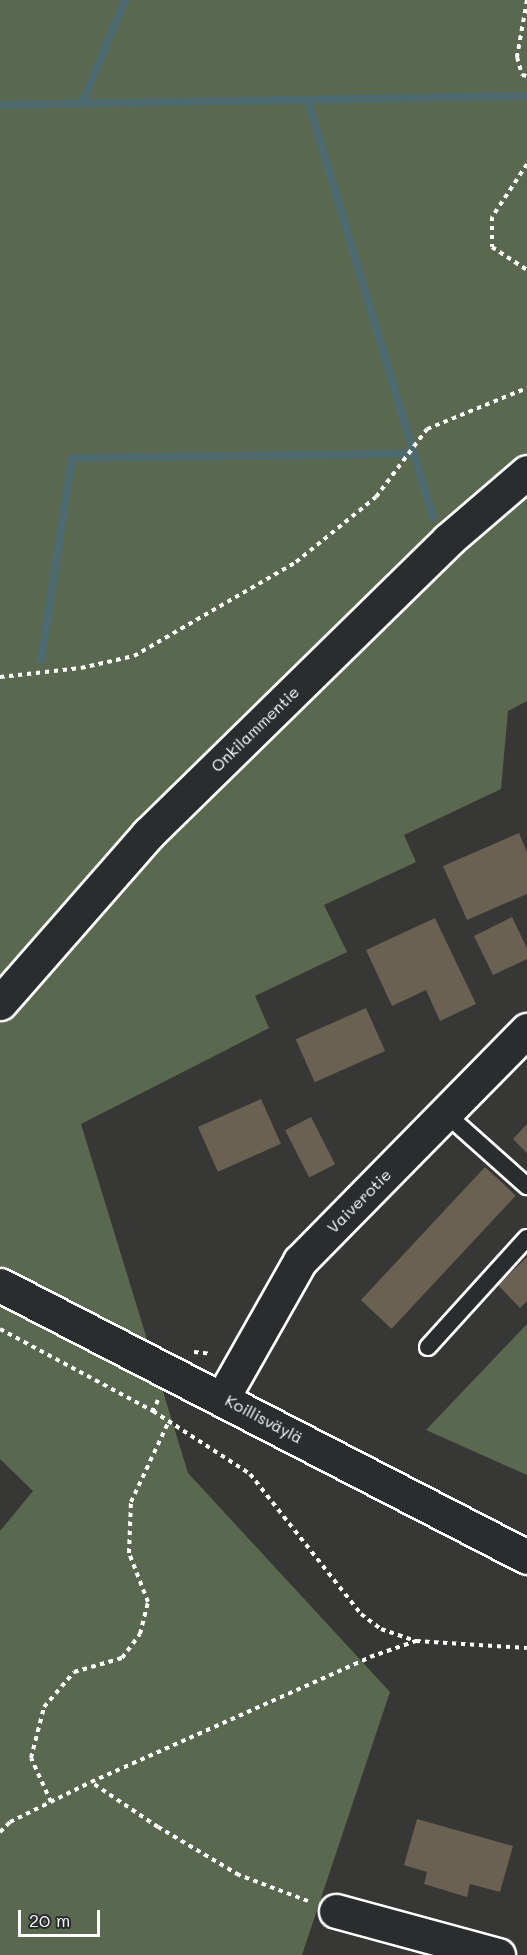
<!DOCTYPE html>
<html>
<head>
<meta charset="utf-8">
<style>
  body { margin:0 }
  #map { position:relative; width:527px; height:1955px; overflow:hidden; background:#373735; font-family:Mali,sans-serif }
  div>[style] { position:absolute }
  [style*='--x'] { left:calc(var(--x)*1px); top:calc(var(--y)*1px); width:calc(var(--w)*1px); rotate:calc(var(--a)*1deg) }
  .green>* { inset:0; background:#5a6850 }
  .stream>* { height:8px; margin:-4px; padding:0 4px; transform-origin:4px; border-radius:4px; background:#4d6a71 }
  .building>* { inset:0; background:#6a6152; transform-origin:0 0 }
  .path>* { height:4px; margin-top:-2px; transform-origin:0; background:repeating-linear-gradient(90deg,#fff 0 4.5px,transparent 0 9px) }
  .roads { filter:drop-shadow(2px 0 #fff) drop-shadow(-2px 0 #fff) drop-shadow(0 2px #fff) drop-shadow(0 -2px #fff) }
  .service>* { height:16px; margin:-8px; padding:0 8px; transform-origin:8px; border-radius:8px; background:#2a2d2e }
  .minor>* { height:33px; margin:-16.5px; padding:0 16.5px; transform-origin:16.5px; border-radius:16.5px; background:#2a2d2e }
  .tertiary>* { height:33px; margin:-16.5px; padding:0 16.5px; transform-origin:16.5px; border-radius:16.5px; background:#2a2d2e }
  span { translate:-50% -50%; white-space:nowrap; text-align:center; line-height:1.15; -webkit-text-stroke:4.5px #2a2d2e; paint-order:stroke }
  .street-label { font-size:16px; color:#fff }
  .scale { position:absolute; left:18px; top:1910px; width:82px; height:27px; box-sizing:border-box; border:3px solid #fff; border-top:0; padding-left:8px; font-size:18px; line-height:21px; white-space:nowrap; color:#fff; -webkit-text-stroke:4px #2a2d2e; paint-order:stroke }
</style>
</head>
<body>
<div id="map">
  <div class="green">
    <div style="clip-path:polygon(0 0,527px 0,527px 701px,508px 711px,501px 789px,404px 835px,416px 862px,324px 905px,347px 952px,255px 996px,269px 1028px,81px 1124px,188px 1473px,390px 1692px,302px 1955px,0 1955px,0 1531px,33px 1491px,0 1459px)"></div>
    <div style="clip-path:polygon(527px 1324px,527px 1475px,426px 1430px)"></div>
  </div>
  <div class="stream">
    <div style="--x:308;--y:101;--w:435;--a:73.3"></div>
    <div style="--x:82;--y:103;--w:112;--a:-67.3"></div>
    <div style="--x:0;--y:105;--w:527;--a:-0.98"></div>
    <div style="--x:41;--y:660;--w:204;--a:-81.3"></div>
    <div style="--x:72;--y:458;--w:342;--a:-0.7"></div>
  </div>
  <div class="building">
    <div style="clip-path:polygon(519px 833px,527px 852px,527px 894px,467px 920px,443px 866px)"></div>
    <div style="clip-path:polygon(512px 917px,527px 948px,527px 959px,493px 975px,474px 936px)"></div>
    <div style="clip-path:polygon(435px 918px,476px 1004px,440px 1021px,426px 990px,392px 1006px,366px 950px)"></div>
    <div style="left:366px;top:1008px;width:47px;height:77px;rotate:66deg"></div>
    <div style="left:261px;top:1099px;width:49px;height:69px;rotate:66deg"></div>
    <div style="left:311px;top:1117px;width:53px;height:29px;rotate:63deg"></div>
    <div style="clip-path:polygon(527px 1124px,527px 1153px,513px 1139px)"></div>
    <div style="left:485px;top:1167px;width:42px;height:182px;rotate:43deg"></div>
    <div style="clip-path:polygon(527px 1257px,527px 1301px,520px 1308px,498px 1285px)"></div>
    <div style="clip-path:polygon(417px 1819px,513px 1846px,500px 1892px,470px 1884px,467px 1897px,424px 1884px,427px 1872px,404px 1865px)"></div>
  </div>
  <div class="path">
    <div style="--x:527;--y:0;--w:58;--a:100"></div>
    <div style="--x:517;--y:57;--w:19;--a:74"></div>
    <div style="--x:522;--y:75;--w:5;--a:11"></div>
    <div style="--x:527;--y:164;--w:64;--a:123.4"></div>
    <div style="--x:492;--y:217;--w:30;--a:90"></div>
    <div style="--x:492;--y:247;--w:42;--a:33.3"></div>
    <div style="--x:0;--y:677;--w:81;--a:-6.3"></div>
    <div style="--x:81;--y:668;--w:54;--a:-12.8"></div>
    <div style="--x:134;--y:656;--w:187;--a:-30.1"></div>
    <div style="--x:296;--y:562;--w:103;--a:-39.1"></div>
    <div style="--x:376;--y:497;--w:85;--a:-53.1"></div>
    <div style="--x:427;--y:429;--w:108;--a:-22.3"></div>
    <div style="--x:0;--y:1329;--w:174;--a:28.2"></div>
    <div style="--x:194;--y:1352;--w:18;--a:6"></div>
    <div style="--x:158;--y:1400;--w:12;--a:114"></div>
    <div style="--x:153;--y:1411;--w:116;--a:33"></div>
    <div style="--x:250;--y:1474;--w:179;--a:51.6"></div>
    <div style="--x:361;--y:1614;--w:25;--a:37"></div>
    <div style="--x:381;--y:1629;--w:37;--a:19"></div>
    <div style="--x:416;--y:1641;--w:111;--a:3.6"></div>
    <div style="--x:51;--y:1802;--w:48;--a:-114.4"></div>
    <div style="--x:31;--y:1758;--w:53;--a:-75.7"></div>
    <div style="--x:44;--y:1707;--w:46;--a:-49.4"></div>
    <div style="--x:74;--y:1672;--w:50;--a:-16.3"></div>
    <div style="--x:122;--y:1658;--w:30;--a:-53"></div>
    <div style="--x:140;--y:1634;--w:33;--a:-76"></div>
    <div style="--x:148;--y:1602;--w:53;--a:-111.2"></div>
    <div style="--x:129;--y:1553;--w:51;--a:-87.8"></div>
    <div style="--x:131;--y:1502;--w:89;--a:-64.9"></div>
    <div style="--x:0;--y:1832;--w:14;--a:-45"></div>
    <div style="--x:10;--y:1822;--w:90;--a:-26.3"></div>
    <div style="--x:308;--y:1901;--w:74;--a:-159.4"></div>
    <div style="--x:239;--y:1875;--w:94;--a:-149.3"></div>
    <div style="--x:158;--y:1827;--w:81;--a:-146.1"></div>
    <div style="--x:91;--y:1782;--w:306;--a:-24.1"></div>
    <div style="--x:370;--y:1657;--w:49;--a:-19.2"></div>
  </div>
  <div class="roads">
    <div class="service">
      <div style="--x:445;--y:1113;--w:110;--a:41.7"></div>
      <div style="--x:428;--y:1347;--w:147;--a:-47.8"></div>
    </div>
    <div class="minor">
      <div style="--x:0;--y:1003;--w:225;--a:-48.8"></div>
      <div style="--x:148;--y:834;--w:420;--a:-44.4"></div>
      <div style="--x:448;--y:540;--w:104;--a:-40.7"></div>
      <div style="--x:223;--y:1397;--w:156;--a:-60.5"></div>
      <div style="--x:300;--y:1261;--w:324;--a:-45.5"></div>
      <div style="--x:336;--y:1911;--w:168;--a:15.2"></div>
    </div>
    <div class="tertiary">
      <div style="--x:0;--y:1285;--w:593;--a:27.3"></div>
    </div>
  </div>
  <div class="street-label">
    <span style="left:255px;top:729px;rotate:-44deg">Onkilammentie</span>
    <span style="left:359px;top:1201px;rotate:-45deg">Vaiverotie</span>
    <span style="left:264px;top:1419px;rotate:28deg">Koillisväylä</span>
  </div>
  <div class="scale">20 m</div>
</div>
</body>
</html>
